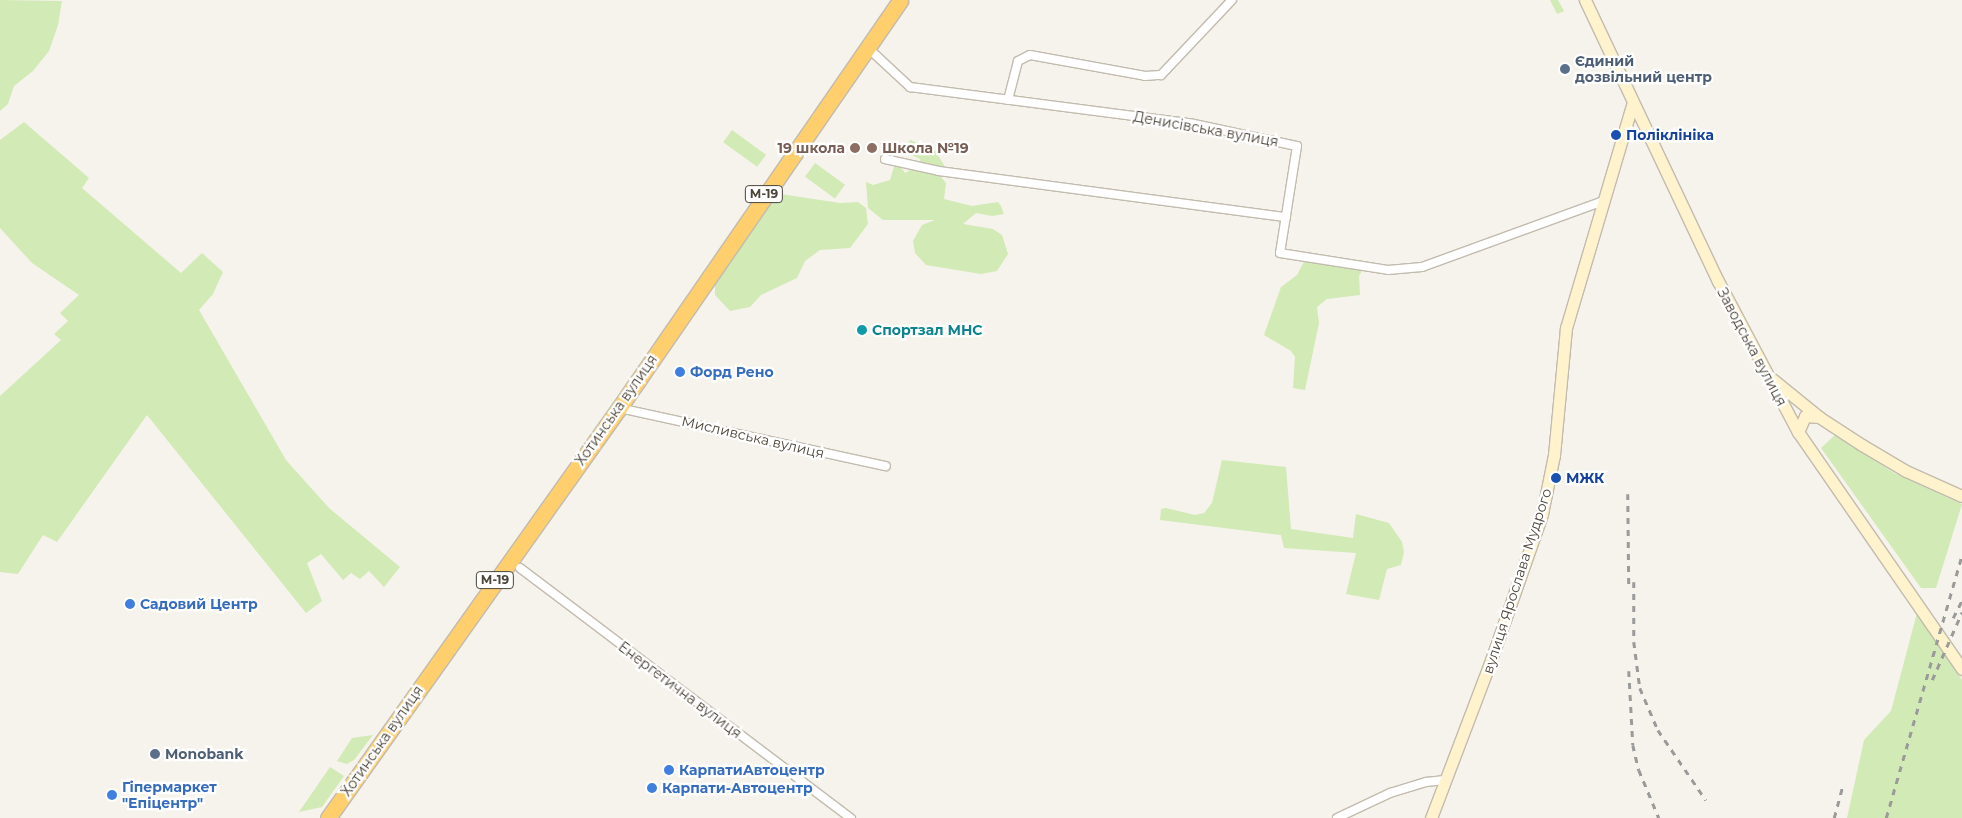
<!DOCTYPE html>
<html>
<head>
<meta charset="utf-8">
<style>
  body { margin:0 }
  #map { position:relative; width:1962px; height:818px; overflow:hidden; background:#f6f3ec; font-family:Montserrat,sans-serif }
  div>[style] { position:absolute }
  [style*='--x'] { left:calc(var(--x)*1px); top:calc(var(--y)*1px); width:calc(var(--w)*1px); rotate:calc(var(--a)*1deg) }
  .green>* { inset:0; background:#d2eab5; transform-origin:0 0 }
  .roads { filter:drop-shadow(1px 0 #c2bbae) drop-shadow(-1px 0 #c2bbae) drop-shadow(0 1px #c2bbae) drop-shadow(0 -1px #c2bbae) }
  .street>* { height:8px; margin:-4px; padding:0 4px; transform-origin:4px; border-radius:4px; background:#fff }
  .secondary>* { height:11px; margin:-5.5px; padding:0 5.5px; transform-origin:5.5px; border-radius:5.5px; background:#fff3cd }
  .highway>* { height:15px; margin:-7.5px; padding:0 7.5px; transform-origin:7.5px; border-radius:7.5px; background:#ffcf6e }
  .rail>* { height:2.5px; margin-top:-1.25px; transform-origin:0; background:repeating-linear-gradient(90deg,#9a9a9a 0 6px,transparent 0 12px) }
  .dots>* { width:14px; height:14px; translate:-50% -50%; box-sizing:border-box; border:2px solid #fff; border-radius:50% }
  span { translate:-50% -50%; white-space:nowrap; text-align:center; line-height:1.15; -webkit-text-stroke:4.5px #fff; paint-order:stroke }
  .shield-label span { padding:1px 4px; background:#fff; border:1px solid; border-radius:4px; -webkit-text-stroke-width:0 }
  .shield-label { font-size:12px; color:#4b4439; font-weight:700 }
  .service-label { font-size:14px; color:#4e5e75; font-weight:700 }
  .left { translate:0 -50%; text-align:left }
  .street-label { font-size:14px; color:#4b4439 }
  .transit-label { font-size:14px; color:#164399; font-weight:700 }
  .education-label { font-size:14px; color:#785e54; font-weight:700 }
  .right { translate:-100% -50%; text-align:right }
  .culture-label { font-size:14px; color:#0d838f; font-weight:700 }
  .shop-label { font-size:14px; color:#366cbe; font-weight:700 }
</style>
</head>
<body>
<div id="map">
  <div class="green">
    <div style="clip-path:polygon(0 0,62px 1px,58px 25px,49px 51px,33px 71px,14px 86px,8px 104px,0 111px)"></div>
    <div style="clip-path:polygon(1550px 0,1558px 0,1564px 11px,1557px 14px)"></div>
    <div style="clip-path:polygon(24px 122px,89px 178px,82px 188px,181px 273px,202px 253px,223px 272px,213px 294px,199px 310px,286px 460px,329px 508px,400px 567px,384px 587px,369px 571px,360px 579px,351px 573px,343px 580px,321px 554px,307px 563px,322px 601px,306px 613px,147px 415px,57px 542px,43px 535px,18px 574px,0 572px,0 396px,61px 340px,54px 334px,68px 321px,60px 313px,79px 295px,32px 263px,0 228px,0 140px)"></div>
    <div style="left:732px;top:130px;width:42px;height:15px;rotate:36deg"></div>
    <div style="clip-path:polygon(910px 140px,934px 149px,944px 165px,941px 177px,946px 183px,944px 199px,972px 206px,998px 202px,1001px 206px,1004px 214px,992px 216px,976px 213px,963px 224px,993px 229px,1002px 235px,1008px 254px,997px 271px,981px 274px,926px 265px,915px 253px,913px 241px,922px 225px,935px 220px,883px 220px,868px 208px,866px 182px,873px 185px,890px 180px,894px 167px,900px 166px,905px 173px,921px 164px,920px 159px,903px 151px)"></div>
    <div style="left:815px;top:163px;width:37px;height:17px;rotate:36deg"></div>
    <div style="clip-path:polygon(774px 193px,840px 203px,858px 202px,866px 208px,868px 224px,850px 248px,820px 250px,805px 261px,797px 278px,761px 295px,750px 307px,730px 311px,715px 295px,715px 282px)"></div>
    <div style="clip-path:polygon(1306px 258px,1365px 266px,1359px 276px,1360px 295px,1327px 299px,1317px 307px,1319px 323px,1305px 390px,1293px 388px,1295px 357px,1291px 351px,1264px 335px,1281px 287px,1297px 275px)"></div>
    <div style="clip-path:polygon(1835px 435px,1894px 473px,1962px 504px,1936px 588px,1921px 588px,1821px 448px)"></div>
    <div style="clip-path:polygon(1222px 460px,1286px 467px,1291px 529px,1353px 538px,1356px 514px,1389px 523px,1402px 542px,1404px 552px,1401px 565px,1387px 569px,1379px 600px,1346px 594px,1356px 553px,1284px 548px,1281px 535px,1160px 520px,1161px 509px,1166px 508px,1195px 515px,1204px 513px,1212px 503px)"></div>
    <div style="clip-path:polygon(1917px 613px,1962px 680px,1962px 818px,1847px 818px,1864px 740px,1891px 711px)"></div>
    <div style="clip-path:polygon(373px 735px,354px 760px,347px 764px,337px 761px,352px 738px)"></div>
    <div style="clip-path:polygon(330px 767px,344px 776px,322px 807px,299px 812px)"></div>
  </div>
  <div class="roads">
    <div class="street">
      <div style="--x:867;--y:47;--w:59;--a:42.9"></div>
      <div style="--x:910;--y:87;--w:286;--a:7.4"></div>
      <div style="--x:1194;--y:124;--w:105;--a:12.1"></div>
      <div style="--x:1297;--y:146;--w:108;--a:99"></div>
      <div style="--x:1280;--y:253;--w:109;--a:8.9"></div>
      <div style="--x:1388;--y:270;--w:34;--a:-5"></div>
      <div style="--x:1422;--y:267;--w:193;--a:-20"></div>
      <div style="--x:1008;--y:100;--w:40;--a:-75.6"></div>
      <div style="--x:1018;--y:61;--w:13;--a:-27"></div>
      <div style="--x:1030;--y:55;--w:117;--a:10.3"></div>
      <div style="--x:1145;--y:76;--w:16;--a:-4"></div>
      <div style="--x:1161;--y:75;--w:103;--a:-46.6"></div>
      <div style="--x:885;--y:159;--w:55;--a:12.5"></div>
      <div style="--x:939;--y:171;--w:350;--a:7.6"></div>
      <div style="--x:619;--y:408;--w:273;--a:12.3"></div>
      <div style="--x:520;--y:568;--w:415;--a:37.1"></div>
      <div style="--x:1337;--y:818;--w:59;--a:-25.3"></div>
      <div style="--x:1390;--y:793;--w:38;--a:-17"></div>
      <div style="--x:1426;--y:782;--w:19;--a:-6"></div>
    </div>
    <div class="secondary">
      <div style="--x:1585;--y:0;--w:311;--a:64.7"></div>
      <div style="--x:1718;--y:281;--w:171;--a:62.1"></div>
      <div style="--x:1798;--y:432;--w:288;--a:55.3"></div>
      <div style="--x:1771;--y:378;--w:62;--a:39.1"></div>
      <div style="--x:1819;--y:417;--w:51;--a:33.1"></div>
      <div style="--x:1862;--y:445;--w:51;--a:30.6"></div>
      <div style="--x:1906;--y:471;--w:61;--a:24.1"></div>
      <div style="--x:1798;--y:432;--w:17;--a:-66"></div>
      <div style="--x:1805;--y:416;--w:14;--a:4"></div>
      <div style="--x:1431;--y:818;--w:169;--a:-69.2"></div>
      <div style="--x:1491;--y:660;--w:155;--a:-70.7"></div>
      <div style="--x:1542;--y:514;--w:60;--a:-78.5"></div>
      <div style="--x:1554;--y:455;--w:128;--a:-84.6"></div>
      <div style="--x:1566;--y:328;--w:233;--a:-73.5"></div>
    </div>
    <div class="highway">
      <div style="--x:328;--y:818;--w:503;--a:-54.63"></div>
      <div style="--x:619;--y:408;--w:495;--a:-55.4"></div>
    </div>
  </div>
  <div class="rail">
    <div style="--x:1628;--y:494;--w:95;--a:89.4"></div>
    <div style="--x:1634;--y:582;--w:60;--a:90"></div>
    <div style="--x:1634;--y:642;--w:46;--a:82.6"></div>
    <div style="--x:1640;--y:688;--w:46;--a:66.8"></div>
    <div style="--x:1658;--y:730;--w:85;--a:55.6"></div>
    <div style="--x:1953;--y:618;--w:20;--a:-63"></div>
    <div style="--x:1629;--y:671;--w:74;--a:86.9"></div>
    <div style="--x:1633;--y:745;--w:26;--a:77"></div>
    <div style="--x:1639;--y:770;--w:52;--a:67.4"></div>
    <div style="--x:1932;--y:680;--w:74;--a:-66.2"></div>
    <div style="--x:1834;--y:818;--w:34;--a:-75"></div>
    <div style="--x:1886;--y:818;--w:274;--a:-73.9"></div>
  </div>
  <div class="dots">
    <div style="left:1565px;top:69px;background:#5c6f8a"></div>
    <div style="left:1616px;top:135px;background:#1a4fb4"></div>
    <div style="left:855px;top:148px;background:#8d6e63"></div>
    <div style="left:872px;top:148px;background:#8d6e63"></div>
    <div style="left:862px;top:330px;background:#0f9aa8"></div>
    <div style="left:680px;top:372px;background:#3f7fe0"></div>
    <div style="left:1556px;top:478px;background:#1a4fb4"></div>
    <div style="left:130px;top:604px;background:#3f7fe0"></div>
    <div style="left:155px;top:754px;background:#5c6f8a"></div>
    <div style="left:669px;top:770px;background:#3f7fe0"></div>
    <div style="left:652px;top:788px;background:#3f7fe0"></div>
    <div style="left:112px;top:795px;background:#3f7fe0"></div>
  </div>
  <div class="shield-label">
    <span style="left:764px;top:194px">М-19</span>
    <span style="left:495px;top:580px">М-19</span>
  </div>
  <div class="service-label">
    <span class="left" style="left:1575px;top:69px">Єдиний<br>дозвільний центр</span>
    <span class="left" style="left:165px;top:754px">Monobank</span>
  </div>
  <div class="street-label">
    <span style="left:1206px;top:129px;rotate:10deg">Денисівська вулиця</span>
    <span style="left:1752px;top:347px;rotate:62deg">Заводська вулиця</span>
    <span style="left:616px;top:410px;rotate:-55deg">Хотинська вулиця</span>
    <span style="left:753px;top:437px;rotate:13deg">Мисливська вулиця</span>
    <span style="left:1517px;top:581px;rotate:-72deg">вулиця Ярослава Мудрого</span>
    <span style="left:680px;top:690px;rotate:37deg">Енергетична вулиця</span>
    <span style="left:382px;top:741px;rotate:-55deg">Хотинська вулиця</span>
  </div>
  <div class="transit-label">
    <span class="left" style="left:1626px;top:135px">Поліклініка</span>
    <span class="left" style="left:1566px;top:478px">МЖК</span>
  </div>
  <div class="education-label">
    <span class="right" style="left:845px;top:148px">19 школа</span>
    <span class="left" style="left:882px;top:148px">Школа №19</span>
  </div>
  <div class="culture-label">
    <span class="left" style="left:872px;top:330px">Спортзал МНС</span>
  </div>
  <div class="shop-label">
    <span class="left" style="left:690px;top:372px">Форд Рено</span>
    <span class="left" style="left:140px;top:604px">Садовий Центр</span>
    <span class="left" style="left:679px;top:770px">КарпатиАвтоцентр</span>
    <span class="left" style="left:122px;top:795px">Гіпермаркет<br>"Епіцентр"</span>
    <span class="left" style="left:662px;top:788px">Карпати-Автоцентр</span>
  </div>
</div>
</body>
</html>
